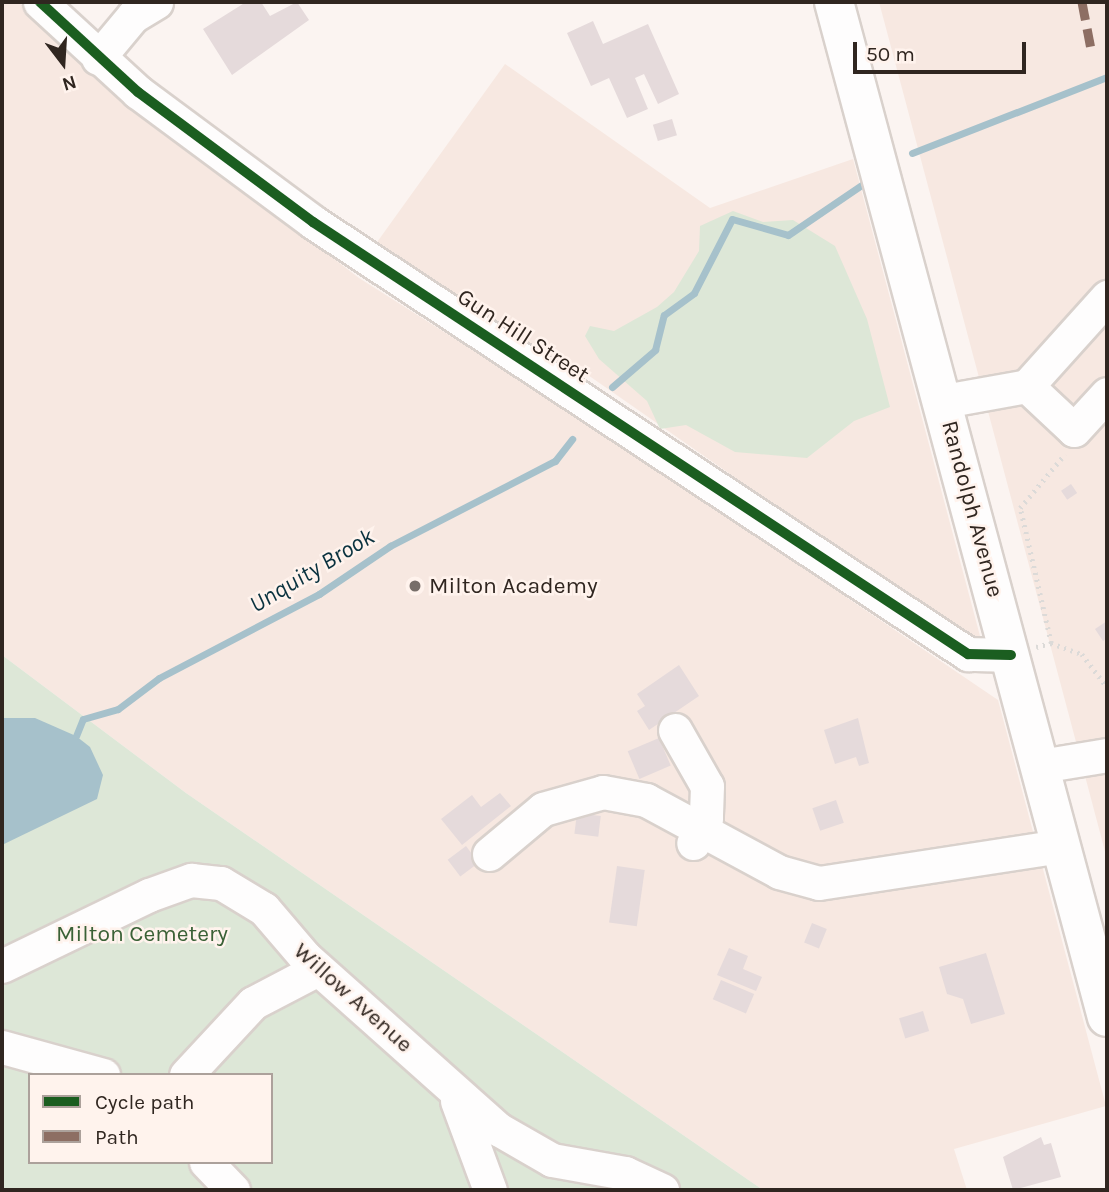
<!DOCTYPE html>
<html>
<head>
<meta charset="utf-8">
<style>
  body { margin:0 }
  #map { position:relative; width:1109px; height:1192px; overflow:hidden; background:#fbf4f1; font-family:Karla,sans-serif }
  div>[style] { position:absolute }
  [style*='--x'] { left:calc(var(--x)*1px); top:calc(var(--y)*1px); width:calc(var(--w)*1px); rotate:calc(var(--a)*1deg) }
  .built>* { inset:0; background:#f7e8e1 }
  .green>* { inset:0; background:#dde7d7 }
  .water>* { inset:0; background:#a6c1cb }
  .stream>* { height:7px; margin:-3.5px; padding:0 3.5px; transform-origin:3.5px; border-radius:3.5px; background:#a6c1cb }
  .building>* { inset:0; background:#e5dadb; transform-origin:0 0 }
  .path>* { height:4.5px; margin-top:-2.25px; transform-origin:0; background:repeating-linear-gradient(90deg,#dcdad8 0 2px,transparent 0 7px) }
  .roads { filter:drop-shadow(2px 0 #d9d1cc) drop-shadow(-2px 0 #d9d1cc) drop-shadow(0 2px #d9d1cc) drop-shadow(0 -2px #d9d1cc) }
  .minor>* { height:33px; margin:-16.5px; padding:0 16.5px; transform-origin:16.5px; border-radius:16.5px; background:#fefdfd }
  .major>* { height:38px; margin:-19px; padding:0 19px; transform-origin:19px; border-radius:19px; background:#fefdfd }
  .quiet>* { height:9px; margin-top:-4.5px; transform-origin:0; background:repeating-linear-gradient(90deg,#8d6e63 0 18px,transparent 0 27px) }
  .cycleway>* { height:10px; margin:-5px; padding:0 5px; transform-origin:5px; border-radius:5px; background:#1b5e20 }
  .dots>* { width:19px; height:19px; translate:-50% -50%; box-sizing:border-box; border:4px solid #fff3ed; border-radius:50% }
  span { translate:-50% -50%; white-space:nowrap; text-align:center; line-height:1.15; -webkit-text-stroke:5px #fff3ed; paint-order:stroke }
  .street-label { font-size:23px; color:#302620 }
  .poi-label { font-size:23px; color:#302620 }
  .left { translate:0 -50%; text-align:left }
  .park-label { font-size:23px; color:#3a6136 }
  .water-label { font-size:24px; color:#0a323f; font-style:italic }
  .frame { position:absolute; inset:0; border:4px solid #302620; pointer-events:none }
  .legend { position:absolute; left:28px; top:1073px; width:245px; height:91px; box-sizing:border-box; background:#fff3ed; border:2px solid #aca19b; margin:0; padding:9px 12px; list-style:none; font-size:21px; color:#302620 }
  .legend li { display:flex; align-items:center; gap:14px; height:35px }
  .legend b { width:35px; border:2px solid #aca19b }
  .north { position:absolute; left:28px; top:28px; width:70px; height:70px; -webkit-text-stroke:5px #fff3ed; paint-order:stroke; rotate:163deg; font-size:19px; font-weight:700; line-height:28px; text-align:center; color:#302620 }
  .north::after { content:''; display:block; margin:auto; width:24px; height:32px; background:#302620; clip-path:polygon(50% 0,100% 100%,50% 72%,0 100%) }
  .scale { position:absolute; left:853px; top:42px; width:173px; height:32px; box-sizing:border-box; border:4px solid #302620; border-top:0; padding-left:9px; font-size:21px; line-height:24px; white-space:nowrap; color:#302620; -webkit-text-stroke:5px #fff3ed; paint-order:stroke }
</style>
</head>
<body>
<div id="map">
  <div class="built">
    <div style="clip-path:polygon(2px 2px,18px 2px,168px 132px,359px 278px,613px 439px,998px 700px,1106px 1106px,954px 1149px,967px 1190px,763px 1190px,186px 793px,2px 655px)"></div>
    <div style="clip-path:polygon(879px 2px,1107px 2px,1107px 859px,1067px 708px)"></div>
    <div style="clip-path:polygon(505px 64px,710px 208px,853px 159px,984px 651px,575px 366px,536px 350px,375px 245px)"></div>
  </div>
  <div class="green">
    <div style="clip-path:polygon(733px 211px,763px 222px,793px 220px,835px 246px,867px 319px,890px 407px,854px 421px,807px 458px,735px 452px,686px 425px,660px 429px,647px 401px,599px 359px,585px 336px,590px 326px,614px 331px,657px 307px,674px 292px,699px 251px,700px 226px)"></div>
    <div style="clip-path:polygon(evenodd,2px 655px,186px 793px,763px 1190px,2px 1190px,2px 655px,30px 1075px,271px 1075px,271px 1162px,30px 1162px,30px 1075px)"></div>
  </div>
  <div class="water">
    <div style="clip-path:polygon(2px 718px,35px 718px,76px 736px,90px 747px,103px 775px,97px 799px,2px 845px)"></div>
  </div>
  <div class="stream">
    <div style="--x:912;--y:153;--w:209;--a:-21.3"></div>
    <div style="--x:612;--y:387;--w:57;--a:-40.7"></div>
    <div style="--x:655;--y:350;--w:36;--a:-76"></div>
    <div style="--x:664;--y:315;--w:37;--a:-36"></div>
    <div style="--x:694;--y:293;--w:83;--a:-62.8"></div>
    <div style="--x:732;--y:219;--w:58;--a:15.9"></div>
    <div style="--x:788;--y:235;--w:94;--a:-34.2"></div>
    <div style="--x:76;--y:736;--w:18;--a:-68"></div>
    <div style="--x:83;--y:719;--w:36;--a:-16"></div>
    <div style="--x:118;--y:709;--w:51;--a:-37.1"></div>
    <div style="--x:159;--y:678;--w:181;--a:-27.7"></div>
    <div style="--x:319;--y:594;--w:86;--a:-34.1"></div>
    <div style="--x:390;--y:546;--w:186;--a:-27.3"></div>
    <div style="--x:555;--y:461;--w:28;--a:-52"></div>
  </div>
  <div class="building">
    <div style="clip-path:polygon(246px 2px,261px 2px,270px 16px,297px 2px,309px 20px,232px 75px,203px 29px)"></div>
    <div style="clip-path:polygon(593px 21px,603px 44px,648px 24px,679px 94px,658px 104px,644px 74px,635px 78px,648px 109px,627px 118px,609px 78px,591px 86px,567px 33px)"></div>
    <div style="left:672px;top:119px;width:17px;height:20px;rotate:73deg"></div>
    <div style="left:1071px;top:484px;width:11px;height:12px;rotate:56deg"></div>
    <div style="clip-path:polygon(1107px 621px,1107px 638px,1103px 641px,1095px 629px)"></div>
    <div style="clip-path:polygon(679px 665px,699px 696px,649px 730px,637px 711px,645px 706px,637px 694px)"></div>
    <div style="clip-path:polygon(858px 718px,869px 763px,859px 766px,856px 757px,835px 764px,824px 730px)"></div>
    <div style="left:659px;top:738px;width:30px;height:34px;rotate:67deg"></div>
    <div style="clip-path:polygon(500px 793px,511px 806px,462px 845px,441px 819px,472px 795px,481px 807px)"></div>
    <div style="left:836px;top:800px;width:24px;height:25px;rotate:71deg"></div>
    <div style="left:577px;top:813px;width:24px;height:21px;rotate:7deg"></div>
    <div style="left:466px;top:846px;width:21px;height:23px;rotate:53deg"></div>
    <div style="left:617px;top:866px;width:28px;height:57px;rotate:8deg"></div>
    <div style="left:812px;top:923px;width:16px;height:21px;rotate:22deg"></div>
    <div style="clip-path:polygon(729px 948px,748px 956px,743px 969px,762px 977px,756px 991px,717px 975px)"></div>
    <div style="clip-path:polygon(986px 953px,1005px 1014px,971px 1024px,963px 999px,947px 994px,939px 967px)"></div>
    <div style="left:721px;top:980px;width:36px;height:21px;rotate:23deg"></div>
    <div style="left:923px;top:1011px;width:21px;height:25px;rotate:73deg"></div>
    <div style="clip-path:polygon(1041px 1137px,1044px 1145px,1051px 1143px,1061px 1177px,1013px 1190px,1003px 1157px)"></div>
  </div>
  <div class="path">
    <div style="--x:1051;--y:643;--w:139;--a:-102.9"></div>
    <div style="--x:1020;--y:508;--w:70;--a:-50.2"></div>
    <div style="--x:1036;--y:647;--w:16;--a:-15"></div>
    <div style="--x:1051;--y:643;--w:33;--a:20"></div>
    <div style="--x:1082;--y:654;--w:41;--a:52.9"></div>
  </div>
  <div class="roads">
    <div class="minor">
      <div style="--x:40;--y:2;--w:133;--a:42.6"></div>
      <div style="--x:138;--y:92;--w:218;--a:36.6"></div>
      <div style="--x:313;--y:222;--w:785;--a:33.41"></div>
      <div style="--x:968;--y:654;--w:43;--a:1.3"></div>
      <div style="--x:98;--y:58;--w:55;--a:-50.2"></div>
      <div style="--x:133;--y:16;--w:27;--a:-31"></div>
      <div style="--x:1027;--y:386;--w:64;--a:43.1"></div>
      <div style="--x:1074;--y:430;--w:49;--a:-47.5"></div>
      <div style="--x:944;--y:401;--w:84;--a:-10.2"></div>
      <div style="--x:1027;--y:386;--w:120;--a:-48"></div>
      <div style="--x:675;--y:730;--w:64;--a:60.3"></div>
      <div style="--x:707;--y:786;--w:32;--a:92"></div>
      <div style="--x:706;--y:818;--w:28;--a:117"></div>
      <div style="--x:1040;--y:766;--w:68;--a:-9.3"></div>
      <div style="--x:489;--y:854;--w:70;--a:-39.8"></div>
      <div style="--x:543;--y:809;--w:62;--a:-15.8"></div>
      <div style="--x:603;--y:792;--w:44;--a:10.5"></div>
      <div style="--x:646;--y:800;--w:151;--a:28.4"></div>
      <div style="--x:779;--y:872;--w:41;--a:15.4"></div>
      <div style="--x:819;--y:883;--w:246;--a:-8.7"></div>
      <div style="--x:2;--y:966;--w:163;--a:-25.8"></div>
      <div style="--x:149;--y:895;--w:45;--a:-19.7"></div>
      <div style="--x:191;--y:880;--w:30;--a:6"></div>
      <div style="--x:221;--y:883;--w:50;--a:31.2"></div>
      <div style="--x:264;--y:909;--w:63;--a:49.5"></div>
      <div style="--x:305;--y:957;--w:259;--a:41.7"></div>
      <div style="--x:498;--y:1129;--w:62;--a:29.9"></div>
      <div style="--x:552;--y:1160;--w:74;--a:10.1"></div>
      <div style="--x:625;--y:1173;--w:41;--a:24.7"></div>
      <div style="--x:2;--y:1047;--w:105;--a:15.5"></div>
      <div style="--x:186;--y:1075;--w:98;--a:-47.1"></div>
      <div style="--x:253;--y:1003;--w:73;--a:-27.6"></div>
      <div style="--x:457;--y:1101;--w:95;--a:69.7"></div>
      <div style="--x:206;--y:1162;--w:39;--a:46"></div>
    </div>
    <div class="major">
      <div style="--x:834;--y:2;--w:1051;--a:74.95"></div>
    </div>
  </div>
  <div class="quiet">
    <div style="--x:1082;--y:2;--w:53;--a:79.1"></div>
  </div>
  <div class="cycleway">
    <div style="--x:40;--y:2;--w:133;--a:42.6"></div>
    <div style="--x:138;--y:92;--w:218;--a:36.6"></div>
    <div style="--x:313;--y:222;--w:785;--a:33.41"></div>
    <div style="--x:968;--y:654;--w:43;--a:1.3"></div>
  </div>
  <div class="dots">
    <div style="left:415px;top:586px;background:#776e69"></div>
  </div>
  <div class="street-label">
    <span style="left:523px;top:336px;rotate:33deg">Gun Hill Street</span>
    <span style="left:972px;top:509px;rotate:75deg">Randolph Avenue</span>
    <span style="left:353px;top:998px;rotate:42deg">Willow Avenue</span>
  </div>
  <div class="poi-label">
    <span class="left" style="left:429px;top:586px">Milton Academy</span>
  </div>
  <div class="park-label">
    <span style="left:142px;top:934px">Milton Cemetery</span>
  </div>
  <div class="water-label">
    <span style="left:312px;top:571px;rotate:-31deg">Unquity Brook</span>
  </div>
  <div class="frame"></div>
  <ul class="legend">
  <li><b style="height:9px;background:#1b5e20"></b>Cycle path</li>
  <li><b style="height:9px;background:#8d6e63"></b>Path</li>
  </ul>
  <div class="north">N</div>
  <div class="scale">50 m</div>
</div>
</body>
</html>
